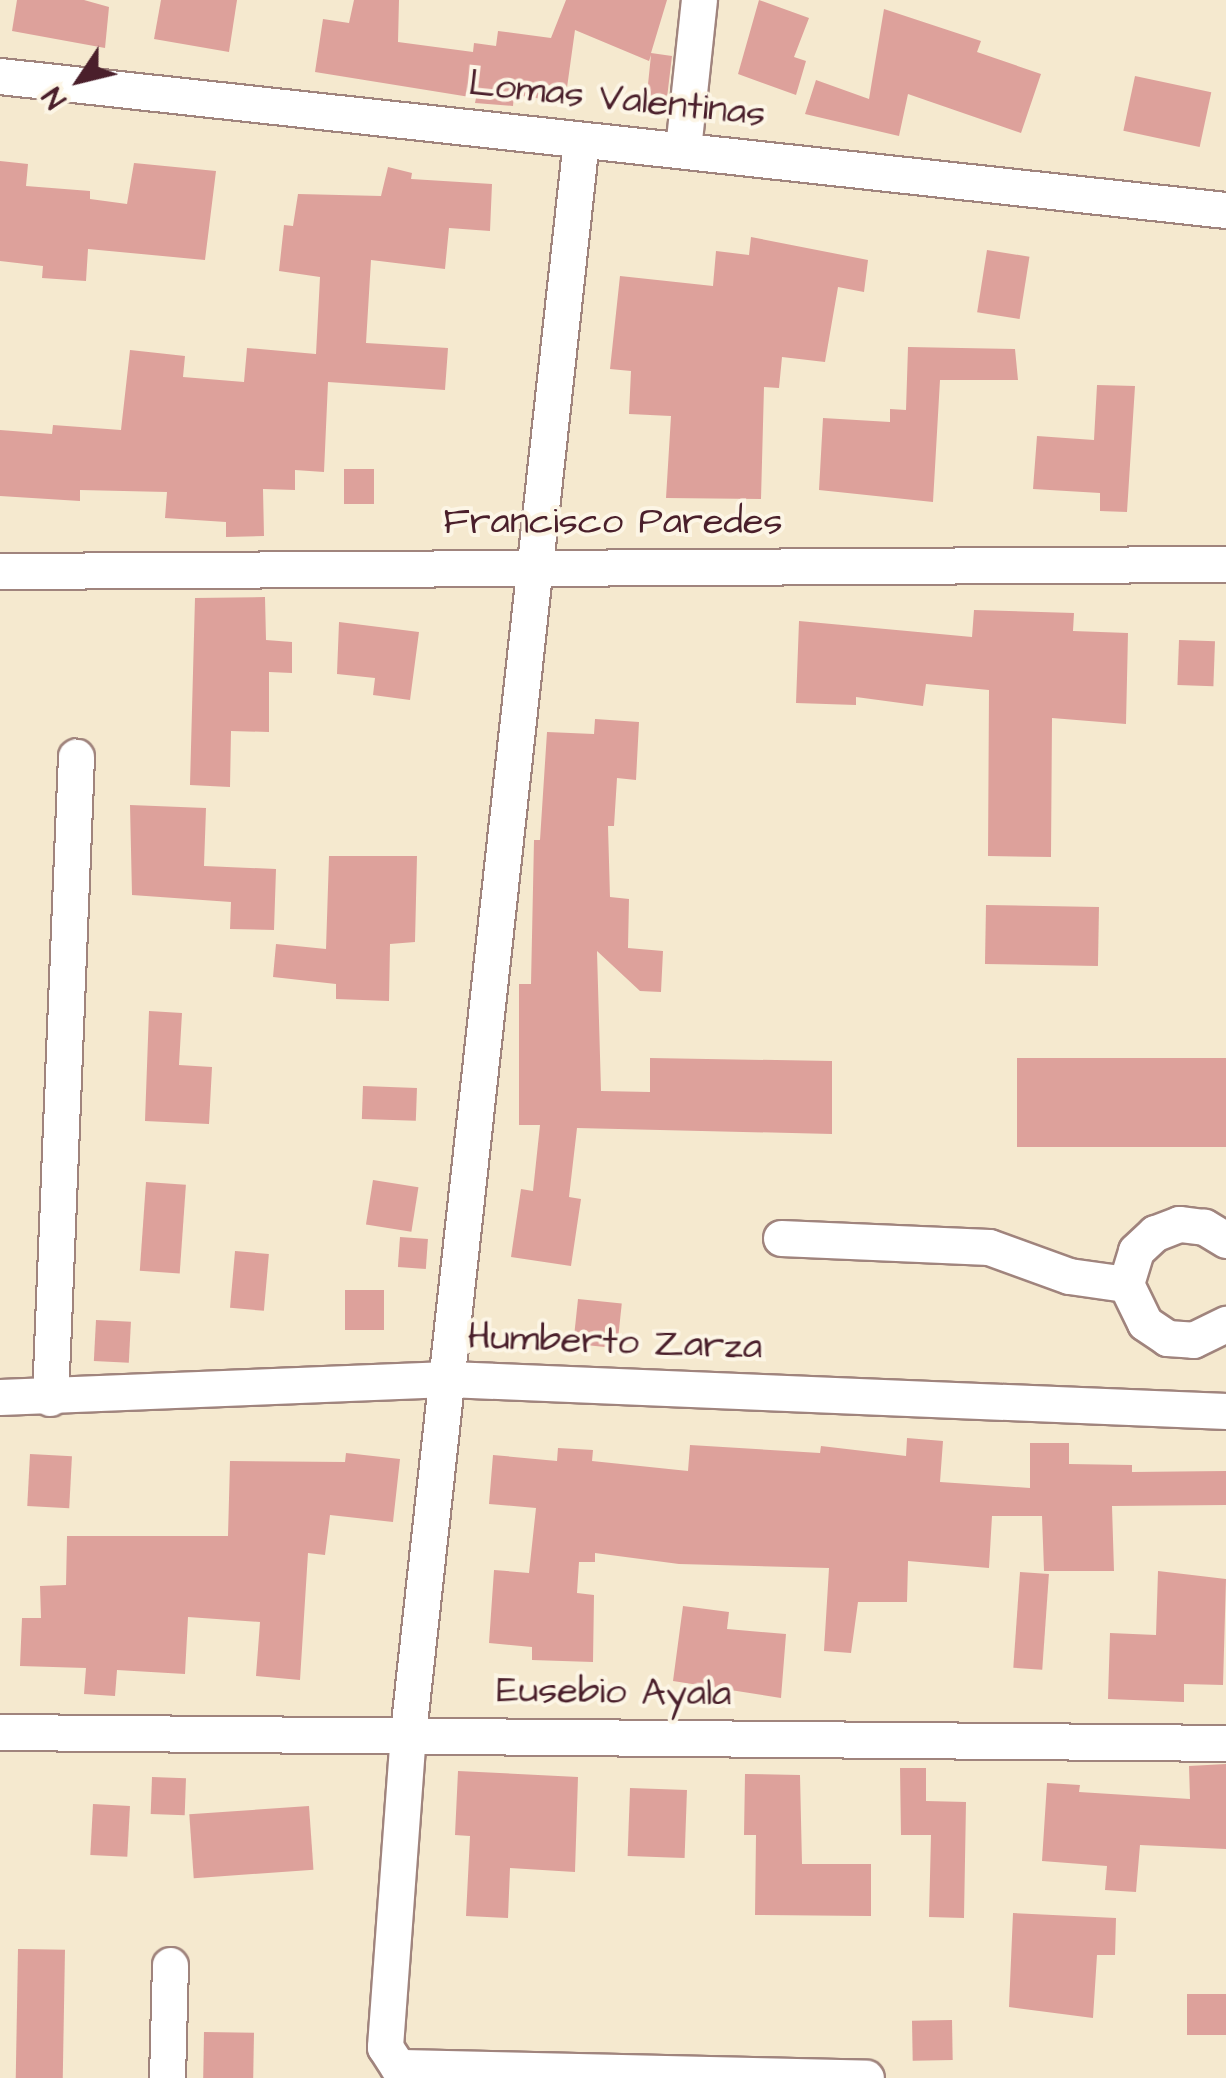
<!DOCTYPE html>
<html>
<head>
<meta charset="utf-8">
<style>
  body { margin:0 }
  #map { position:relative; width:1226px; height:2078px; overflow:hidden; background:#f5e9cf; font-family:"Architects Daughter",sans-serif }
  div>[style] { position:absolute }
  [style*='--x'] { left:calc(var(--x)*1px); top:calc(var(--y)*1px); width:calc(var(--w)*1px); rotate:calc(var(--a)*1deg) }
  .building>* { inset:0; background:#dda19b; transform-origin:0 0 }
  .roads { filter:drop-shadow(2px 0 #a0847d) drop-shadow(-2px 0 #a0847d) drop-shadow(0 2px #a0847d) drop-shadow(0 -2px #a0847d) }
  .minor>* { height:35px; margin:-17.5px; padding:0 17.5px; transform-origin:17.5px; border-radius:17.5px; background:#fff }
  span { translate:-50% -50%; white-space:nowrap; text-align:center; line-height:1.15; -webkit-text-stroke:8px #fcf5e5; paint-order:stroke }
  .street-label { font-size:38px; color:#4a1f2b }
  .north { position:absolute; left:30px; top:30px; width:100px; height:100px; -webkit-text-stroke:8px #fcf5e5; paint-order:stroke; rotate:235deg; font-size:28px; font-weight:700; line-height:40px; text-align:center; color:#4a1f2b }
  .north::after { content:''; display:block; margin:auto; width:35px; height:45px; background:#4a1f2b; clip-path:polygon(50% 0,100% 100%,50% 72%,0 100%) }
</style>
</head>
<body>
<div id="map">
  <div class="building">
    <div style="clip-path:polygon(17px 0,84px 0,109px 7px,105px 48px,12px 31px)"></div>
    <div style="clip-path:polygon(161px 0,237px 0,229px 52px,154px 39px)"></div>
    <div style="clip-path:polygon(354px 0,399px 0,398px 42px,473px 52px,474px 43px,496px 46px,498px 31px,551px 38px,566px 0,667px 0,651px 53px,672px 56px,666px 106px,646px 104px,651px 55px,649px 61px,575px 30px,565px 102px,514px 95px,513px 106px,475px 103px,476px 98px,315px 72px,323px 19px,349px 23px)"></div>
    <div style="clip-path:polygon(759px 0,809px 18px,794px 57px,806px 61px,796px 95px,738px 74px)"></div>
    <div style="clip-path:polygon(884px 9px,981px 41px,977px 52px,1041px 74px,1021px 133px,908px 94px,899px 136px,805px 114px,816px 80px,869px 99px)"></div>
    <div style="left:1135px;top:76px;width:78px;height:56px;rotate:12deg"></div>
    <div style="clip-path:polygon(0 161px,28px 164px,26px 186px,90px 191px,90px 199px,127px 204px,134px 163px,216px 171px,205px 260px,88px 249px,86px 281px,42px 278px,43px 266px,0 261px)"></div>
    <div style="clip-path:polygon(388px 167px,412px 173px,411px 179px,492px 184px,490px 231px,449px 228px,445px 269px,371px 260px,366px 343px,448px 348px,445px 390px,328px 382px,324px 472px,295px 470px,295px 490px,263px 489px,264px 536px,226px 537px,226px 522px,165px 518px,167px 492px,80px 490px,80px 501px,0 496px,0 430px,52px 434px,53px 425px,121px 430px,130px 350px,185px 356px,183px 377px,244px 382px,247px 348px,316px 354px,320px 277px,279px 271px,284px 225px,293px 226px,298px 194px,381px 196px)"></div>
    <div style="clip-path:polygon(751px 237px,868px 260px,864px 292px,838px 287px,825px 362px,782px 357px,779px 388px,764px 387px,761px 499px,666px 498px,671px 416px,629px 414px,631px 371px,610px 369px,620px 276px,713px 286px,716px 251px,749px 255px)"></div>
    <div style="left:987px;top:250px;width:43px;height:63px;rotate:9deg"></div>
    <div style="clip-path:polygon(908px 347px,1015px 349px,1018px 380px,940px 380px,933px 502px,819px 490px,823px 418px,890px 422px,890px 409px,906px 410px)"></div>
    <div style="clip-path:polygon(1097px 385px,1135px 386px,1127px 512px,1100px 511px,1100px 493px,1033px 489px,1037px 436px,1094px 440px)"></div>
    <div style="left:344px;top:469px;width:30px;height:35px"></div>
    <div style="clip-path:polygon(265px 597px,266px 640px,292px 642px,292px 673px,269px 672px,269px 732px,231px 731px,230px 787px,190px 785px,195px 598px)"></div>
    <div style="clip-path:polygon(974px 610px,1074px 613px,1073px 631px,1128px 633px,1126px 724px,1052px 718px,1051px 857px,988px 856px,989px 690px,926px 684px,923px 706px,856px 697px,856px 705px,796px 703px,799px 621px,972px 637px)"></div>
    <div style="clip-path:polygon(339px 622px,419px 632px,410px 700px,373px 695px,375px 678px,337px 674px)"></div>
    <div style="left:1179px;top:640px;width:36px;height:45px;rotate:2deg"></div>
    <div style="clip-path:polygon(595px 719px,639px 722px,636px 780px,617px 778px,614px 826px,608px 826px,610px 897px,629px 899px,628px 948px,663px 951px,661px 992px,640px 991px,597px 951px,601px 1091px,650px 1092px,650px 1058px,832px 1061px,832px 1134px,577px 1128px,569px 1197px,581px 1199px,571px 1266px,511px 1257px,521px 1189px,533px 1191px,540px 1125px,519px 1125px,519px 984px,531px 984px,534px 840px,540px 840px,547px 732px,594px 734px)"></div>
    <div style="clip-path:polygon(130px 805px,206px 808px,204px 866px,276px 869px,274px 930px,230px 929px,231px 902px,132px 895px)"></div>
    <div style="clip-path:polygon(329px 856px,417px 856px,415px 942px,390px 944px,389px 1001px,336px 999px,336px 984px,273px 977px,276px 944px,326px 949px)"></div>
    <div style="left:986px;top:905px;width:113px;height:59px;rotate:1deg"></div>
    <div style="clip-path:polygon(149px 1011px,182px 1013px,179px 1065px,212px 1067px,209px 1124px,145px 1121px)"></div>
    <div style="left:1226px;top:1058px;width:89px;height:209px;rotate:90deg"></div>
    <div style="left:363px;top:1086px;width:54px;height:33px;rotate:2deg"></div>
    <div style="left:373px;top:1180px;width:46px;height:45px;rotate:9deg"></div>
    <div style="left:146px;top:1182px;width:40px;height:89px;rotate:4deg"></div>
    <div style="left:400px;top:1237px;width:28px;height:30px;rotate:4deg"></div>
    <div style="left:235px;top:1251px;width:34px;height:57px;rotate:5deg"></div>
    <div style="left:345px;top:1290px;width:39px;height:40px"></div>
    <div style="left:578px;top:1299px;width:44px;height:45px;rotate:6deg"></div>
    <div style="left:96px;top:1320px;width:35px;height:41px;rotate:3deg"></div>
    <div style="clip-path:polygon(907px 1438px,943px 1441px,940px 1482px,1030px 1488px,1030px 1443px,1069px 1443px,1069px 1464px,1132px 1465px,1132px 1472px,1226px 1471px,1226px 1505px,1112px 1506px,1114px 1571px,1044px 1571px,1042px 1516px,992px 1516px,989px 1568px,908px 1561px,907px 1602px,858px 1602px,851px 1653px,824px 1651px,829px 1568px,679px 1564px,595px 1553px,595px 1562px,579px 1562px,577px 1593px,594px 1595px,593px 1662px,532px 1660px,532px 1647px,489px 1643px,494px 1570px,529px 1573px,536px 1508px,489px 1504px,493px 1455px,557px 1461px,558px 1448px,593px 1450px,592px 1461px,688px 1471px,690px 1445px,820px 1453px,821px 1446px,906px 1456px)"></div>
    <div style="clip-path:polygon(346px 1453px,400px 1459px,393px 1522px,330px 1515px,325px 1555px,308px 1553px,300px 1680px,256px 1676px,260px 1622px,188px 1617px,185px 1674px,117px 1670px,115px 1696px,84px 1694px,86px 1668px,20px 1666px,22px 1618px,41px 1618px,40px 1586px,66px 1585px,67px 1536px,228px 1536px,230px 1461px,345px 1462px)"></div>
    <div style="left:30px;top:1454px;width:42px;height:52px;rotate:3deg"></div>
    <div style="clip-path:polygon(1158px 1571px,1226px 1579px,1223px 1685px,1184px 1684px,1184px 1702px,1108px 1699px,1110px 1633px,1156px 1635px)"></div>
    <div style="left:1020px;top:1572px;width:29px;height:96px;rotate:4deg"></div>
    <div style="clip-path:polygon(683px 1606px,729px 1612px,727px 1629px,786px 1634px,781px 1698px,673px 1681px)"></div>
    <div style="clip-path:polygon(1226px 1764px,1226px 1849px,1140px 1845px,1136px 1892px,1105px 1890px,1107px 1866px,1042px 1861px,1047px 1783px,1080px 1785px,1079px 1792px,1190px 1799px,1189px 1766px)"></div>
    <div style="clip-path:polygon(900px 1768px,926px 1768px,926px 1801px,966px 1802px,964px 1918px,929px 1917px,931px 1835px,901px 1835px)"></div>
    <div style="clip-path:polygon(458px 1771px,578px 1777px,575px 1872px,510px 1868px,508px 1918px,466px 1916px,470px 1836px,455px 1835px)"></div>
    <div style="clip-path:polygon(745px 1774px,800px 1775px,802px 1864px,871px 1864px,871px 1916px,755px 1915px,756px 1835px,744px 1835px)"></div>
    <div style="left:152px;top:1777px;width:34px;height:37px;rotate:2deg"></div>
    <div style="left:630px;top:1788px;width:57px;height:68px;rotate:2deg"></div>
    <div style="left:93px;top:1804px;width:37px;height:51px;rotate:3deg"></div>
    <div style="left:309px;top:1806px;width:64px;height:120px;rotate:86deg"></div>
    <div style="clip-path:polygon(1013px 1913px,1116px 1918px,1115px 1955px,1097px 1955px,1093px 2018px,1009px 2007px)"></div>
    <div style="left:18px;top:1949px;width:47px;height:129px;rotate:1deg"></div>
    <div style="left:1226px;top:1994px;width:41px;height:39px;rotate:90deg"></div>
    <div style="left:952px;top:2020px;width:40px;height:40px;rotate:89deg"></div>
    <div style="left:204px;top:2032px;width:50px;height:46px;rotate:1deg"></div>
  </div>
  <div class="roads">
    <div class="minor">
      <div style="--x:0;--y:76;--w:1233;--a:6.24"></div>
      <div style="--x:581;--y:140;--w:1602;--a:96.2"></div>
      <div style="--x:408;--y:1733;--w:315;--a:94.2"></div>
      <div style="--x:385;--y:2047;--w:24;--a:57"></div>
      <div style="--x:398;--y:2067;--w:468;--a:1.3"></div>
      <div style="--x:683;--y:149;--w:150;--a:-83.9"></div>
      <div style="--x:0;--y:571;--w:1226;--a:-0.33"></div>
      <div style="--x:781;--y:1238;--w:208;--a:2.5"></div>
      <div style="--x:989;--y:1247;--w:85;--a:19.9"></div>
      <div style="--x:1069;--y:1276;--w:58;--a:8"></div>
      <div style="--x:1226;--y:1240;--w:26;--a:-149"></div>
      <div style="--x:1204;--y:1227;--w:25;--a:-173"></div>
      <div style="--x:1179;--y:1224;--w:26;--a:159"></div>
      <div style="--x:1155;--y:1233;--w:26;--a:137"></div>
      <div style="--x:1136;--y:1251;--w:34;--a:107"></div>
      <div style="--x:1126;--y:1284;--w:43;--a:64"></div>
      <div style="--x:1145;--y:1323;--w:27;--a:34"></div>
      <div style="--x:1167;--y:1338;--w:26;--a:4"></div>
      <div style="--x:1193;--y:1340;--w:37;--a:-26"></div>
      <div style="--x:0;--y:1397;--w:448;--a:-2.3"></div>
      <div style="--x:448;--y:1379;--w:779;--a:2.36"></div>
      <div style="--x:50;--y:1398;--w:642;--a:-87.68"></div>
      <div style="--x:0;--y:1732;--w:1226;--a:0.51"></div>
      <div style="--x:167;--y:2078;--w:113;--a:-88.5"></div>
    </div>
  </div>
  <div class="street-label">
    <span style="left:617px;top:100px;rotate:6deg">Lomas Valentinas</span>
    <span style="left:613px;top:523px">Francisco Paredes</span>
    <span style="left:615px;top:1343px;rotate:2deg">Humberto Zarza</span>
    <span style="left:614px;top:1693px;rotate:1deg">Eusebio Ayala</span>
  </div>
  <div class="north">N</div>
</div>
</body>
</html>
